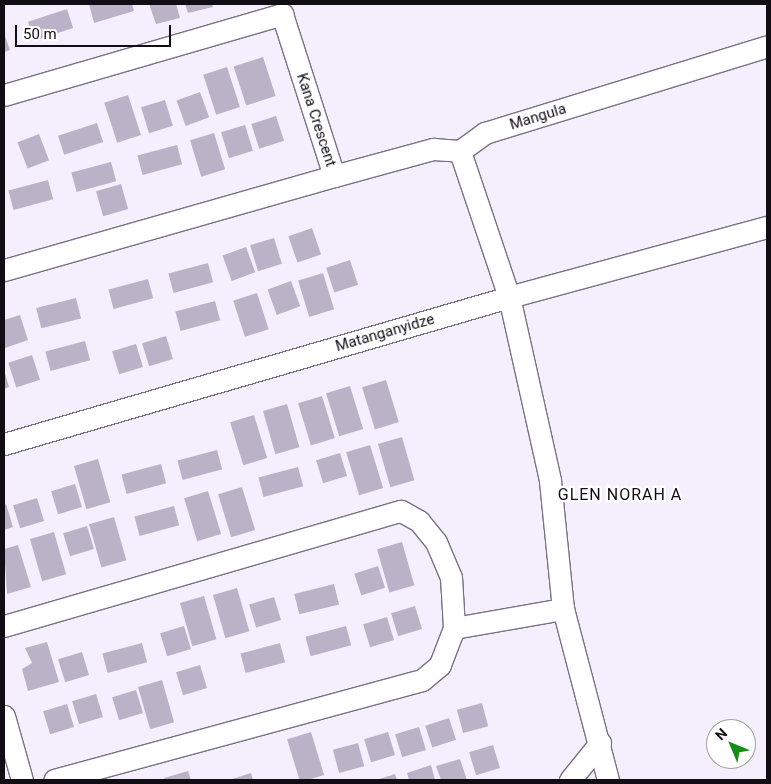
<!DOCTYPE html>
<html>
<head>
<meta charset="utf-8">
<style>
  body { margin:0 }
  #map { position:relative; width:771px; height:784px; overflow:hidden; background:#f5effd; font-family:Roboto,sans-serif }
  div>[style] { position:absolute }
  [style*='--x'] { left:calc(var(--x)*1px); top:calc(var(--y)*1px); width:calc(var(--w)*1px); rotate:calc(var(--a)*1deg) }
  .building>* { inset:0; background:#bbb2c8; transform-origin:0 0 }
  .roads { filter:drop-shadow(1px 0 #797185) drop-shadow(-1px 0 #797185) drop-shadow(0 1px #797185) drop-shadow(0 -1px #797185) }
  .street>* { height:21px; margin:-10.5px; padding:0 10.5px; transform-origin:10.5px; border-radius:10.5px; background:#fff }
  span { translate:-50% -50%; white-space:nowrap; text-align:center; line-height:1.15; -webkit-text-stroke:4.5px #fff; paint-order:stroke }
  .street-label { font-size:15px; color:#100d15 }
  .neighbourhood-label { font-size:16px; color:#100d15; letter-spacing:1px }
  .frame { position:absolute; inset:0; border:5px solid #100d15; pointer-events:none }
  .north { position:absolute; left:706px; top:719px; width:50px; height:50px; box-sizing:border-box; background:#fff; border:1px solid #9f9ea1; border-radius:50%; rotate:315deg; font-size:14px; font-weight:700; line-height:20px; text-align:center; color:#100d15 }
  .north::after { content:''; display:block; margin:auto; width:18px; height:22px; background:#168d17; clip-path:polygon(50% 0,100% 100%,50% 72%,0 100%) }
  .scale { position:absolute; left:15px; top:25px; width:156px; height:22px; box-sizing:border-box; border:2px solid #100d15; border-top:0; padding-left:6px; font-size:15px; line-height:18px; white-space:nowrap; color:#100d15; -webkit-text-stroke:4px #fff; paint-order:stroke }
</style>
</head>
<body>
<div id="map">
  <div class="building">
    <div style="clip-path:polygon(89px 4px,132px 4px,134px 11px,94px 23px)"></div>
    <div style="clip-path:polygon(149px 4px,176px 4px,180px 18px,156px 24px)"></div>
    <div style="clip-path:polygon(185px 4px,212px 4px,213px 7px,188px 13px)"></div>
    <div style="left:67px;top:9px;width:20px;height:41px;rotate:72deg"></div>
    <div style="clip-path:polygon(4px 33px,10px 50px,4px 52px)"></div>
    <div style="left:263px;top:57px;width:41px;height:31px;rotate:72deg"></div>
    <div style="left:227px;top:67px;width:42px;height:25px;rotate:72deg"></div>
    <div style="left:200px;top:92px;width:27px;height:25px;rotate:70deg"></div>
    <div style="left:128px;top:95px;width:42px;height:25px;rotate:72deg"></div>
    <div style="left:165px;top:100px;width:27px;height:25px;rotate:73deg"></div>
    <div style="left:276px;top:116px;width:26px;height:26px;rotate:72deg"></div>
    <div style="left:97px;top:123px;width:20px;height:41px;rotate:72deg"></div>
    <div style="left:245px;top:125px;width:27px;height:25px;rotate:73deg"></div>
    <div style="left:214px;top:133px;width:38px;height:25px;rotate:73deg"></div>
    <div style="left:39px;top:134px;width:28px;height:23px;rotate:69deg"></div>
    <div style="left:177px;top:145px;width:20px;height:41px;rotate:75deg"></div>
    <div style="left:111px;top:162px;width:20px;height:41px;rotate:75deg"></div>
    <div style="left:48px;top:180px;width:20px;height:41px;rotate:75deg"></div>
    <div style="left:121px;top:184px;width:26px;height:26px;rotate:74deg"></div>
    <div style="left:312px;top:228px;width:28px;height:25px;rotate:71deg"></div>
    <div style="left:274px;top:238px;width:27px;height:25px;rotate:73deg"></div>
    <div style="left:246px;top:247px;width:27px;height:25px;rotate:70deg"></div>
    <div style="left:350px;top:260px;width:26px;height:25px;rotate:72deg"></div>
    <div style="left:208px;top:263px;width:20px;height:41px;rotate:75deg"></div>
    <div style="left:323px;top:273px;width:38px;height:26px;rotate:73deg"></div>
    <div style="left:148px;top:279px;width:20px;height:41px;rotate:75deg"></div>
    <div style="left:291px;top:281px;width:27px;height:25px;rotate:70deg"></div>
    <div style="left:257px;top:293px;width:38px;height:25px;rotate:72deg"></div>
    <div style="left:76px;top:298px;width:21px;height:41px;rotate:76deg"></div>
    <div style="left:215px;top:301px;width:20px;height:41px;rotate:75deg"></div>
    <div style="clip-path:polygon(20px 315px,28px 340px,5px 348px,4px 320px)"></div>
    <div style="left:166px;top:336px;width:24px;height:25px;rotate:73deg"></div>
    <div style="left:85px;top:341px;width:20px;height:41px;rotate:75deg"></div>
    <div style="left:136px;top:344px;width:24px;height:25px;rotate:73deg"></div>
    <div style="left:32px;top:355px;width:26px;height:25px;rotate:72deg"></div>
    <div style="clip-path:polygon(4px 370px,9px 387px,4px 389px)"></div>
    <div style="left:386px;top:380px;width:44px;height:25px;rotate:73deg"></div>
    <div style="left:350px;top:386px;width:45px;height:25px;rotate:73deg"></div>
    <div style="left:322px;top:396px;width:44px;height:25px;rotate:73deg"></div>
    <div style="left:287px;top:404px;width:45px;height:25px;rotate:74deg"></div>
    <div style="left:254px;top:415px;width:45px;height:25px;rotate:73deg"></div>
    <div style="left:402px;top:437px;width:45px;height:25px;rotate:74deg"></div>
    <div style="left:370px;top:445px;width:45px;height:25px;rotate:73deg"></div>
    <div style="left:217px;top:450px;width:20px;height:41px;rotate:75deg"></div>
    <div style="left:340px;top:453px;width:24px;height:25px;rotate:73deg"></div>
    <div style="left:98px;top:459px;width:45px;height:25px;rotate:74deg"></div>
    <div style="left:161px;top:464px;width:20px;height:41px;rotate:75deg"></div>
    <div style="left:298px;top:467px;width:20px;height:41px;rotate:75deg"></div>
    <div style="left:75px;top:484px;width:24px;height:25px;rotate:73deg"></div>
    <div style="left:242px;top:487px;width:45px;height:25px;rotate:73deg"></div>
    <div style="left:208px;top:491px;width:45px;height:25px;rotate:73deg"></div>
    <div style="left:37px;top:498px;width:24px;height:25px;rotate:73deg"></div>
    <div style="clip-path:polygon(6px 504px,13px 527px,4px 530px,4px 505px)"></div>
    <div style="left:174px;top:506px;width:20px;height:41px;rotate:75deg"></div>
    <div style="left:114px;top:517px;width:45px;height:26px;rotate:74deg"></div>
    <div style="left:87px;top:526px;width:24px;height:25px;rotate:73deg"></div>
    <div style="left:54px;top:532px;width:44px;height:25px;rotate:74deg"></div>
    <div style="left:402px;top:542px;width:45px;height:26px;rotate:74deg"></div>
    <div style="clip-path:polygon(18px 545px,31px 587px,7px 594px,4px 549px)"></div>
    <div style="left:378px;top:566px;width:23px;height:25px;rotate:72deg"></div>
    <div style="left:334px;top:584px;width:21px;height:41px;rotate:76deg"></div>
    <div style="left:237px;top:588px;width:45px;height:25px;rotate:74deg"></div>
    <div style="left:204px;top:596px;width:45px;height:25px;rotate:74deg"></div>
    <div style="left:274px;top:597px;width:24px;height:26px;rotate:73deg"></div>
    <div style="left:415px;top:606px;width:24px;height:25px;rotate:73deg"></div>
    <div style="left:387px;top:617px;width:24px;height:25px;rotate:73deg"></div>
    <div style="left:184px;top:626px;width:24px;height:25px;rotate:73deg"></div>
    <div style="left:346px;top:626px;width:20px;height:42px;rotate:75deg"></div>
    <div style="clip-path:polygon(47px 642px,59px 682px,28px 691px,22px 669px,32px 663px,25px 648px)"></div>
    <div style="left:142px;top:643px;width:20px;height:41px;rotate:75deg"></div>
    <div style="left:280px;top:643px;width:20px;height:41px;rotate:75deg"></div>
    <div style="left:82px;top:652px;width:24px;height:25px;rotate:73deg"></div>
    <div style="left:200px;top:665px;width:24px;height:25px;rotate:73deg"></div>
    <div style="left:162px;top:680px;width:44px;height:25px;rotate:74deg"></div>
    <div style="left:136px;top:690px;width:24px;height:25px;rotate:73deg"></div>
    <div style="left:96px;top:694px;width:24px;height:25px;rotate:73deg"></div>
    <div style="left:482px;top:703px;width:24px;height:26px;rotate:75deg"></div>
    <div style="left:67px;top:704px;width:24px;height:25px;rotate:73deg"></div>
    <div style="left:449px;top:718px;width:23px;height:25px;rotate:72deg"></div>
    <div style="left:419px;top:727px;width:24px;height:25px;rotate:73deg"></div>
    <div style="left:311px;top:732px;width:45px;height:25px;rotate:73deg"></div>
    <div style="left:388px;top:732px;width:24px;height:25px;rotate:73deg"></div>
    <div style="left:358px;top:743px;width:24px;height:26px;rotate:75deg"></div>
    <div style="left:493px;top:745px;width:24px;height:25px;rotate:73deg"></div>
    <div style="clip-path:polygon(460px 759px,467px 780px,441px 780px,436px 766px)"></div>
    <div style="clip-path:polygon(431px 765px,435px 780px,409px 780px,407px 773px)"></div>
    <div style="clip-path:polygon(188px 771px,191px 780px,165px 780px,164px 778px)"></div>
    <div style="clip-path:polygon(251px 773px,253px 780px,229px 780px)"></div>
    <div style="clip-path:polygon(395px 774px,397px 780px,376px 780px)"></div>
  </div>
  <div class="roads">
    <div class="street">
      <div style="--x:4;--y:95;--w:290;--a:-16.2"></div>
      <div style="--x:282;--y:14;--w:170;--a:72.2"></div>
      <div style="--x:334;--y:176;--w:343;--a:164.1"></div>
      <div style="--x:334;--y:176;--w:103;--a:-15.3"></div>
      <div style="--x:433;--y:149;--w:27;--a:4"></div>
      <div style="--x:4;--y:444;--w:526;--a:-16.23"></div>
      <div style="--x:509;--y:297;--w:267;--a:-15.2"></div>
      <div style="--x:4;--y:626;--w:413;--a:-16.2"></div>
      <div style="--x:401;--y:511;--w:21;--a:29"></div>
      <div style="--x:419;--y:521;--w:27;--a:51"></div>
      <div style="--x:436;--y:542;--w:38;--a:67"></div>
      <div style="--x:451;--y:577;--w:51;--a:86.6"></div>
      <div style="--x:454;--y:628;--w:40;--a:111"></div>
      <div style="--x:440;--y:665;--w:23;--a:140"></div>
      <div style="--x:422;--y:680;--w:381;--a:164.8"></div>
      <div style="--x:454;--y:628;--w:111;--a:-9.9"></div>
      <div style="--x:4;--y:716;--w:66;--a:74.3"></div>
      <div style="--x:570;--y:780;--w:48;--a:-51"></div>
      <div style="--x:608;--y:780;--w:177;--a:-104.7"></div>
      <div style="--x:563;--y:609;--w:130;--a:-95.8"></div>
      <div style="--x:550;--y:480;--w:188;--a:-102.6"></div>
      <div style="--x:509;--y:297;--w:154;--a:-108.6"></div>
      <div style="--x:460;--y:151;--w:31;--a:-36"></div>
      <div style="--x:485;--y:133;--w:295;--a:-17.1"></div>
    </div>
  </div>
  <div class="street-label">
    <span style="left:538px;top:117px;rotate:-17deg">Mangula</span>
    <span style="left:316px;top:120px;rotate:72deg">Kana Crescent</span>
    <span style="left:385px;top:333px;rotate:-16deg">Matanganyidze</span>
  </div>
  <div class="neighbourhood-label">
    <span style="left:620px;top:495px">GLEN NORAH A</span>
  </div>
  <div class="frame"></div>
  <div class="north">N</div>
  <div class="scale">50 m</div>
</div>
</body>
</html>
